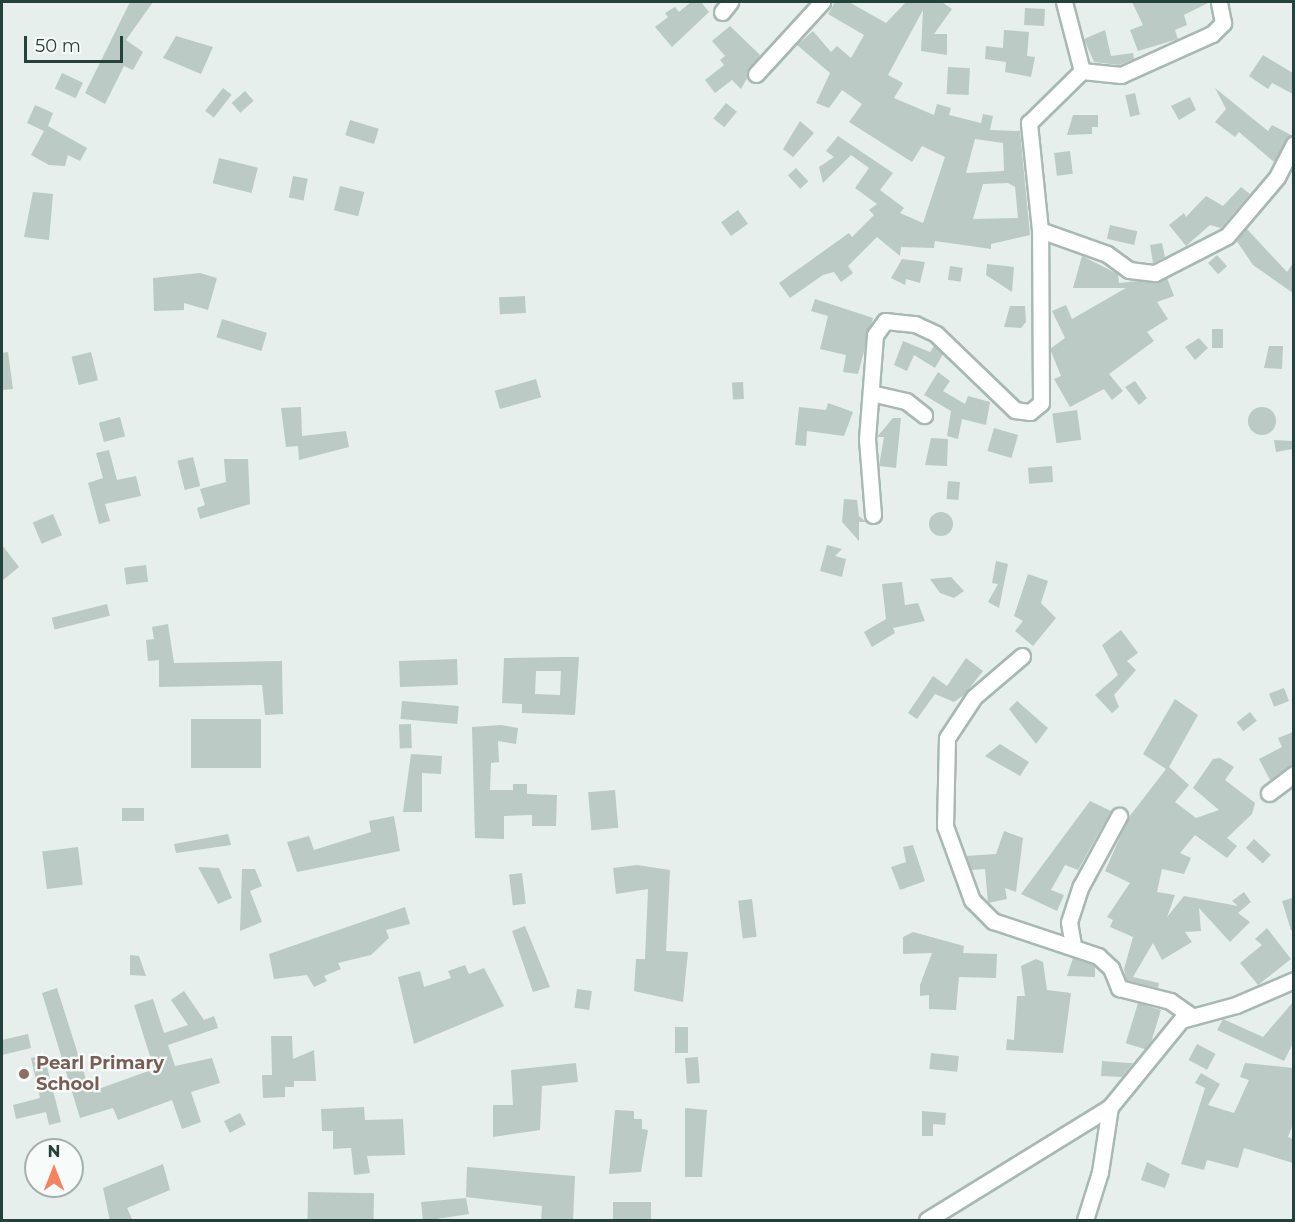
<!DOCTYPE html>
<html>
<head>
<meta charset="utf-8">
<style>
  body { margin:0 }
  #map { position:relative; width:1295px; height:1222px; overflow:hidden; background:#e6efeb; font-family:Montserrat,sans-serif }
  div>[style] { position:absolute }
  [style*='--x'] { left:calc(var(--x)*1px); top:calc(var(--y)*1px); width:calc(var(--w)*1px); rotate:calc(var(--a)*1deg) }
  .building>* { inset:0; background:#bbcac4; transform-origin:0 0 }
  .round { border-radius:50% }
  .roads { filter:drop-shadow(2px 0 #a8b8b2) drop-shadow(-2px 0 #a8b8b2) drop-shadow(0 2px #a8b8b2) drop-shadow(0 -2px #a8b8b2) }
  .street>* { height:15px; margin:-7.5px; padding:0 7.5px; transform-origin:7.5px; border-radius:7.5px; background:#fff }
  .dots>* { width:16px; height:16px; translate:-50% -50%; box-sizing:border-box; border:3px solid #f7fbf9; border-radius:50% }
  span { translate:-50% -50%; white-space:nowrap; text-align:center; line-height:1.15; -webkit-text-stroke:4.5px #f7fbf9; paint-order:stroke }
  .education-label { font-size:18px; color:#785e54; font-weight:700 }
  .left { translate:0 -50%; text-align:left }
  .frame { position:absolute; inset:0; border:3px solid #24423a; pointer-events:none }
  .north { position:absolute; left:24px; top:1138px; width:60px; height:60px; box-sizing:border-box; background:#f7fbf9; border:2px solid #a3b1ad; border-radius:50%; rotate:0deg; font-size:16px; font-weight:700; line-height:24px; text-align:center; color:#24423a }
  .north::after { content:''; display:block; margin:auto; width:21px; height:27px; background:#f4845f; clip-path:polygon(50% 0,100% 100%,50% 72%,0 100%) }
  .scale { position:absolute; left:24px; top:36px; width:99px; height:27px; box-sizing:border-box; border:3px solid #24423a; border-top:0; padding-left:8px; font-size:18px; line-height:21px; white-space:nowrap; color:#24423a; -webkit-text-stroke:4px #f7fbf9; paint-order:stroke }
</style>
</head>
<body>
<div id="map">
  <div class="building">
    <div style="clip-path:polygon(130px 2px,153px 2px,126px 40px,143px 52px,133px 70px,124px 66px,105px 104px,85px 93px)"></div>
    <div style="clip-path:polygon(691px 2px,701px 2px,709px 12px,672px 47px,655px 27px,668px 17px,665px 13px,675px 7px,679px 12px)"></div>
    <div style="clip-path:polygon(evenodd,835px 2px,849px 2px,886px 23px,906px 2px,942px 2px,952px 9px,934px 34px,947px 34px,947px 55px,921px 51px,923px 10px,888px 75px,903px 83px,894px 98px,934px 115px,937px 104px,951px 108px,949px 115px,981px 123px,983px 114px,993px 116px,990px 130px,1020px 131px,1030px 235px,991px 244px,991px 249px,935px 241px,934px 248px,901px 247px,900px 256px,877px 237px,848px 266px,853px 273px,841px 282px,834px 272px,823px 275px,790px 298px,779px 283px,849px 233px,852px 237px,874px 215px,869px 210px,877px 204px,855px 188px,869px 168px,851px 155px,823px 183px,819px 167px,834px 157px,826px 151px,838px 136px,893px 173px,880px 190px,904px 208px,900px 213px,923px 223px,945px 157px,922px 146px,912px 162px,849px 122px,862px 104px,842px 90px,829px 108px,816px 103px,830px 73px,797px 45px,813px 31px,831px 52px,837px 46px,851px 58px,864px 35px,828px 14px,835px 2px,975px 139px,1003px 143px,1004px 171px,966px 173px,975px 139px,835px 2px,1008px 183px,1015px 187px,1018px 218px,973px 219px,983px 184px,1008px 183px)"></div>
    <div style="clip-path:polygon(1132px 2px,1210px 2px,1184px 15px,1187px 25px,1175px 30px,1178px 39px,1138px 51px,1130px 30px,1143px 25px)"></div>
    <div style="left:1025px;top:8px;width:20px;height:17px;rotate:3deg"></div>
    <div style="clip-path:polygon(730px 26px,760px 55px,741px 89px,732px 80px,715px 93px,705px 80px,724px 65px,720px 60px,725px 56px,712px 41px)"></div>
    <div style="clip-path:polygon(1004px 30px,1029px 32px,1027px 56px,1035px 57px,1031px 77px,1005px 72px,1006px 62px,985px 59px,986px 46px,1003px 48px)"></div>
    <div style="clip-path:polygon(1105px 30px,1111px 56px,1133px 53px,1134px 59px,1119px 65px,1094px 62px,1084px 39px)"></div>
    <div style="clip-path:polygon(176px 36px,213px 47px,201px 74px,163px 58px)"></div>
    <div style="clip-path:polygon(1263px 55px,1293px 73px,1293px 94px,1272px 83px,1268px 89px,1249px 76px)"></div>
    <div style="left:948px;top:67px;width:22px;height:27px;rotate:3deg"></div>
    <div style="left:62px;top:73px;width:23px;height:17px;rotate:25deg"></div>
    <div style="left:223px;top:88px;width:11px;height:29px;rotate:38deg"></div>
    <div style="clip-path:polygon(1215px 88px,1268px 131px,1272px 125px,1291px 135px,1274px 162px,1239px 132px,1235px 137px,1215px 122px,1226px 109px)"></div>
    <div style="left:245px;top:91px;width:13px;height:18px;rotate:48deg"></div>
    <div style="left:1135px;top:93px;width:22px;height:10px;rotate:77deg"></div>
    <div style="clip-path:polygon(1190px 97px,1196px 110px,1179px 120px,1171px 106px)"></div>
    <div style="left:726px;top:103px;width:14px;height:20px;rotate:39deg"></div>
    <div style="clip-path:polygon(35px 105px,53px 113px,48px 126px,87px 148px,80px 161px,68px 155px,65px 166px,49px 165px,31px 155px,44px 131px,27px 123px)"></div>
    <div style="clip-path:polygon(1073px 115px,1098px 115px,1098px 127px,1092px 127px,1092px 134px,1067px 135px)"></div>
    <div style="left:350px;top:120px;width:30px;height:16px;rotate:17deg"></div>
    <div style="clip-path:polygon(800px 121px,814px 133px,793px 157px,783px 149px)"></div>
    <div style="left:1070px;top:151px;width:23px;height:16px;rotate:83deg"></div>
    <div style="left:219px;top:158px;width:40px;height:26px;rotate:14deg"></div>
    <div style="left:796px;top:168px;width:18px;height:11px;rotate:47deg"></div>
    <div style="left:293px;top:176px;width:15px;height:22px;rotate:11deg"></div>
    <div style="left:340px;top:186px;width:25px;height:25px;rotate:14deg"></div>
    <div style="clip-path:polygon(1241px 187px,1250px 194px,1221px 228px,1210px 225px,1186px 246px,1169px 225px,1184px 213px,1186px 217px,1206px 196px,1223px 206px)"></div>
    <div style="clip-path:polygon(33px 192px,53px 194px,49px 240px,24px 237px)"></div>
    <div style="left:738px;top:210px;width:17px;height:21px;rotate:54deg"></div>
    <div style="left:1110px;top:225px;width:28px;height:14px;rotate:13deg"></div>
    <div style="clip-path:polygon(1246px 228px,1287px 272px,1293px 263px,1293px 293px,1253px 265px,1236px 240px)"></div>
    <div style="clip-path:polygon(1162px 243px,1165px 257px,1153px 263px,1150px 245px)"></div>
    <div style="left:1217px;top:255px;width:15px;height:12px;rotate:48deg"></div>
    <div style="clip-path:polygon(1082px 256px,1118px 274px,1119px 283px,1167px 278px,1174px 296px,1157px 302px,1168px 319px,1147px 332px,1154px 341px,1109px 374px,1123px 391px,1112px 400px,1104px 389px,1070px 407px,1054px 379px,1061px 376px,1050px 349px,1065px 338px,1052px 311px,1066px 305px,1072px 319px,1126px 288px,1073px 288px)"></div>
    <div style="clip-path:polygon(902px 259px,925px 262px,920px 283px,906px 279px,905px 285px,891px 278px)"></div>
    <div style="clip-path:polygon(987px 264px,1014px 267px,1012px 292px,986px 275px)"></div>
    <div style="left:950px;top:266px;width:13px;height:14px;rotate:9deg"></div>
    <div style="clip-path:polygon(200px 273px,217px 278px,208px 310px,184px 303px,184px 310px,154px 311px,153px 278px)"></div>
    <div style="left:525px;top:296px;width:17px;height:26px;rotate:87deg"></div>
    <div style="clip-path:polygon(815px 299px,873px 318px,858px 374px,843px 372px,846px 355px,820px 349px,828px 316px,811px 311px)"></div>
    <div style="clip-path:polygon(1010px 306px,1025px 306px,1026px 322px,1021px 328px,1004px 327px)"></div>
    <div style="left:222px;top:319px;width:47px;height:19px;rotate:17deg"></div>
    <div style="left:1212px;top:329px;width:11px;height:19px"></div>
    <div style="clip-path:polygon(1199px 338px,1208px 348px,1195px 360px,1185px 347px)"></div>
    <div style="clip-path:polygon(903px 341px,930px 352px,934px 346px,943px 354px,935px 368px,914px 355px,907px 371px,894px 365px)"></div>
    <div style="clip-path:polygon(1269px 346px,1283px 346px,1282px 369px,1264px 368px)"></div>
    <div style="clip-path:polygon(8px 352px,13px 389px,2px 390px,2px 353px)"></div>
    <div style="left:91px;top:352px;width:29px;height:20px;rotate:76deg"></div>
    <div style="clip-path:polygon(938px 372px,950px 381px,943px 391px,965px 404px,968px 396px,990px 402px,986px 425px,962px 419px,958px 439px,947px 436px,951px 411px,924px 395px)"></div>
    <div style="left:536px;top:379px;width:19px;height:43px;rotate:74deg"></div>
    <div style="clip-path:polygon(1135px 381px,1147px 398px,1139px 405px,1125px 387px)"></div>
    <div style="left:743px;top:382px;width:17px;height:11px;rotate:87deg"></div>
    <div style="clip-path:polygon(828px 403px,853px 412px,844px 436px,807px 431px,806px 446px,795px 445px,799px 407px,826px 410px)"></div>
    <div style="clip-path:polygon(301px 407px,302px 436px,346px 431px,349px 447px,299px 460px,298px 446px,286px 447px,281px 408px)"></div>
    <div class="round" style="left:1248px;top:407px;width:28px;height:28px"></div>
    <div style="left:1077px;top:410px;width:30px;height:25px;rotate:82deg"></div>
    <div style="left:120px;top:417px;width:20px;height:22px;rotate:75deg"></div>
    <div style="clip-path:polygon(893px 418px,901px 418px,896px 468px,879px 466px,884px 437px,877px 437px)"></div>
    <div style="left:994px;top:428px;width:25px;height:24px;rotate:16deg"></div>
    <div style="clip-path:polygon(931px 438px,948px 439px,947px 466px,925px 465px)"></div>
    <div style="clip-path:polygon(1274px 440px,1293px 441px,1293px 449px,1276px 452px)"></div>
    <div style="clip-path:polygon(109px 450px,117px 480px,136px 476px,141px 496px,105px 504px,110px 521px,99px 524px,88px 483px,103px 478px,96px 453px)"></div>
    <div style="left:193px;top:457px;width:30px;height:16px;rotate:76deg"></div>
    <div style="clip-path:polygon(224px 459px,248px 459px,250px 504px,200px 519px,197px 508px,205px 505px,200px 489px,226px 482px)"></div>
    <div style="left:1052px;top:466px;width:16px;height:24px;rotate:86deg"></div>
    <div style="left:948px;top:481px;width:12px;height:18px;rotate:5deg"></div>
    <div style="clip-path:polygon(844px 499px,857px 500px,859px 516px,866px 522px,859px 522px,859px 541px,842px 522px)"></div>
    <div class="round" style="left:929px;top:512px;width:24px;height:24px"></div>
    <div style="left:53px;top:514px;width:23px;height:22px;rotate:67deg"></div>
    <div style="clip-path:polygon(2px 545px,19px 567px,2px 581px)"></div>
    <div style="clip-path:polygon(827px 545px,842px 549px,835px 556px,846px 559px,842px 577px,820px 571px)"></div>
    <div style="clip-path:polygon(996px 561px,1008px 564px,999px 608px,988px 602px,998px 584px,992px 583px)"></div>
    <div style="left:146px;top:565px;width:17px;height:22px;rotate:83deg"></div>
    <div style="clip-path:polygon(1028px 574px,1048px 581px,1041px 603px,1056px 618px,1033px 646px,1015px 631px,1023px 621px,1014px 616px)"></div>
    <div style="clip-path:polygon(951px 577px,964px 591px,954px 598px,940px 593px,930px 579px)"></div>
    <div style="clip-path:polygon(902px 582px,905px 605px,918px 603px,925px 621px,893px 628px,895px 633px,872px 647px,864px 632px,886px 619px,882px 584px)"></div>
    <div style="left:107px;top:604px;width:12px;height:57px;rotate:76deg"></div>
    <div style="clip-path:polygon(168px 624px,174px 663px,282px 661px,283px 714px,265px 715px,262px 685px,159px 687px,159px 660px,148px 661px,146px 640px,154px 639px,152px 627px)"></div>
    <div style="clip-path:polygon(1121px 630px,1138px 653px,1127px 661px,1136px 670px,1114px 695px,1119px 707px,1112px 713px,1095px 695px,1118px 675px,1102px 645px)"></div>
    <div style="clip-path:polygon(evenodd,562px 657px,579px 657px,575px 715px,522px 713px,522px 704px,502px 703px,504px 658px,562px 657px,536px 671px,561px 671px,560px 695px,535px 694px,536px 671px)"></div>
    <div style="clip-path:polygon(966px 658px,983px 671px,964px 695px,954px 702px,935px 694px,917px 719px,908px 713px,933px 676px,947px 686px)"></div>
    <div style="left:457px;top:659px;width:26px;height:58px;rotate:88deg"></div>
    <div style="left:1284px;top:688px;width:14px;height:16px;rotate:69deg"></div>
    <div style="clip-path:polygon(1175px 699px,1198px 715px,1169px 767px,1189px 785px,1175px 802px,1196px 818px,1219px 810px,1193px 788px,1213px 759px,1220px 758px,1234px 767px,1225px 780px,1255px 803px,1252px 814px,1227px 838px,1237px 846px,1227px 858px,1195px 835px,1180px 853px,1191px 858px,1184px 874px,1162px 869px,1157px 892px,1175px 895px,1167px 917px,1184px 896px,1238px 906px,1232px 901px,1244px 892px,1251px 902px,1238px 913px,1250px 922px,1230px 942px,1199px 908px,1201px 931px,1185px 932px,1192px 942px,1162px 960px,1153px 943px,1133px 977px,1159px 983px,1158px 988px,1126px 980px,1124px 969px,1133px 937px,1110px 927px,1113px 920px,1107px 917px,1130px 883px,1105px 871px,1129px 817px,1166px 769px,1143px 754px)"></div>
    <div style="left:402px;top:701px;width:57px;height:18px;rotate:5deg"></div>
    <div style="clip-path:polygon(1017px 701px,1048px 728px,1036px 744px,1009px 709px)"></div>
    <div style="left:1250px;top:712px;width:11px;height:17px;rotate:52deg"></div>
    <div style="left:191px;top:719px;width:70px;height:49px"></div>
    <div style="left:411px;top:724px;width:24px;height:12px;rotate:88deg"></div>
    <div style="clip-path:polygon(501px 725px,518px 728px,516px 744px,498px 741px,499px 762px,491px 763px,490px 790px,513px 790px,513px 784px,527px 784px,527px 794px,557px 795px,556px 826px,532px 826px,532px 815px,504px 816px,504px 839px,475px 838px,472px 727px)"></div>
    <div style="clip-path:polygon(1293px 732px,1293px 764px,1270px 780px,1259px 759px,1282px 747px,1278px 738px)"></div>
    <div style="clip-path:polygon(1000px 744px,1029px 762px,1020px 776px,985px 756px)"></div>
    <div style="clip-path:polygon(411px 754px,442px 756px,441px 774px,422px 773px,422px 812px,403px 812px)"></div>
    <div style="left:615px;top:790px;width:38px;height:27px;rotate:85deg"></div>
    <div style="clip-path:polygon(1090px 801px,1111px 811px,1078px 870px,1065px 865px,1051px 890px,1064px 895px,1057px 911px,1021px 894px)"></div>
    <div style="left:144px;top:808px;width:13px;height:22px;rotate:90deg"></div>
    <div style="clip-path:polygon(394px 816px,400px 851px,297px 872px,287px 842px,309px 836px,314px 850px,371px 832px,369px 821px)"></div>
    <div style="clip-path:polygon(1004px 831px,1023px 838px,1016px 892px,1005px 888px,1007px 899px,988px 903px,985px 869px,971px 870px,966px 856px,996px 854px)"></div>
    <div style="clip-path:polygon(228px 834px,231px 845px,176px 853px,174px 844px)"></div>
    <div style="left:1254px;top:839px;width:23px;height:12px;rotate:43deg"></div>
    <div style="clip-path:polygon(913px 845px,925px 881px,900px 890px,891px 867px,906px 862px,903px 847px)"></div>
    <div style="left:78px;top:847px;width:38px;height:36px;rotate:83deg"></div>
    <div style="clip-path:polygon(637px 865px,670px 870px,666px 951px,688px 952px,683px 1002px,634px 991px,636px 959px,645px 959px,648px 889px,616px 894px,613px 868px)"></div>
    <div style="clip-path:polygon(198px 867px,219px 868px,232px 898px,218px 904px)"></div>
    <div style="clip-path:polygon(242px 869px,255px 869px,262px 886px,250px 891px,262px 922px,240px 931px)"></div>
    <div style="left:522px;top:873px;width:31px;height:13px;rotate:83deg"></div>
    <div style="clip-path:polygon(1292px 898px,1293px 930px,1291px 930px,1282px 901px)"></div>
    <div style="left:752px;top:899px;width:38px;height:14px;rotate:83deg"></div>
    <div style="clip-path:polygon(405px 907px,410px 924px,386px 930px,389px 938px,371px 955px,338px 963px,341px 969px,324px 976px,327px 981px,314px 987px,307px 975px,274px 979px,269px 954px)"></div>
    <div style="clip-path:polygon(525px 926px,550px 987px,533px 992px,512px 931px)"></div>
    <div style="clip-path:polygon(1267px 928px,1291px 959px,1258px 985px,1240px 963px,1262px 945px,1255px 939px)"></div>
    <div style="clip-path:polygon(913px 932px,964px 946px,963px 953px,997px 954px,996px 978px,959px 977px,956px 1010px,929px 1009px,929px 995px,920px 996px,920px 985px,932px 953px,903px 954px,903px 937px)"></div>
    <div style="clip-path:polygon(130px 955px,139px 956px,146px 976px,130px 975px)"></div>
    <div style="clip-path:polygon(1073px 958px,1095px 966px,1095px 977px,1067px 976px)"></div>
    <div style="clip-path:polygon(1036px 959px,1043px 962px,1047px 990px,1071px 993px,1063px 1053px,1006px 1050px,1007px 1039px,1014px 1040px,1017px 996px,1025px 996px,1021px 966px)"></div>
    <div style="clip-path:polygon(465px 965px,469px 974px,484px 968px,504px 1006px,414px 1044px,398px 977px,420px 971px,424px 987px,451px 978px,448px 971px)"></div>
    <div style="clip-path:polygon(57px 988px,90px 1092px,154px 1069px,134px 1005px,153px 999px,164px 1033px,188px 1025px,171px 1000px,184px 991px,204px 1020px,214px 1016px,218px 1028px,168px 1045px,175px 1066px,212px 1058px,220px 1083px,191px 1092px,201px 1122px,182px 1129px,172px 1100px,118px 1120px,113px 1108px,80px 1118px,42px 993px)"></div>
    <div style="left:577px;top:989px;width:15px;height:19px;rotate:8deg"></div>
    <div style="clip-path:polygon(1293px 1002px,1293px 1043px,1284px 1061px,1217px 1030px,1223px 1019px,1263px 1037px)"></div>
    <div style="left:1138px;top:1003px;width:24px;height:42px;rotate:17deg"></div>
    <div style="left:675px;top:1027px;width:13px;height:26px"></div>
    <div style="clip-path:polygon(28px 1034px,31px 1048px,2px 1055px,2px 1040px)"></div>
    <div style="clip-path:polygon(271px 1036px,292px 1036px,293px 1059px,314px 1050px,316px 1081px,294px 1081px,294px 1087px,285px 1087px,285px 1097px,263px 1098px,262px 1075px,272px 1075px)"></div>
    <div style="left:1197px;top:1044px;width:21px;height:18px;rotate:28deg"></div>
    <div style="left:931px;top:1053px;width:28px;height:16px;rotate:6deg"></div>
    <div style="clip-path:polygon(44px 1055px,61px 1122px,49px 1125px,46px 1112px,16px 1119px,13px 1105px,40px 1098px,31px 1058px)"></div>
    <div style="left:698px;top:1057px;width:26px;height:13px;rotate:86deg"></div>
    <div style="clip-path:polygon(1102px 1061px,1128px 1063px,1133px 1063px,1122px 1077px,1101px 1076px)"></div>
    <div style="clip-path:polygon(576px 1063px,578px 1082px,542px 1086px,540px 1130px,493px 1137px,493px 1105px,513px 1105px,511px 1070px)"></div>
    <div style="clip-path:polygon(1245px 1063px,1293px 1068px,1293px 1124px,1288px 1137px,1293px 1139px,1293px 1163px,1244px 1148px,1238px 1168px,1207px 1160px,1204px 1170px,1181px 1164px,1205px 1088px,1195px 1083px,1201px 1073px,1220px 1084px,1208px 1105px,1234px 1113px,1249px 1080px,1240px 1077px)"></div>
    <div style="clip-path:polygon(364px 1107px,365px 1120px,403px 1119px,405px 1155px,367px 1156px,370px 1173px,354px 1175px,351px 1148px,333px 1149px,333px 1131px,322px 1131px,321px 1109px)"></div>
    <div style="clip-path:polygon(685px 1108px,707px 1110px,702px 1177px,685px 1177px)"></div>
    <div style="clip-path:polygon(615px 1110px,634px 1111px,634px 1119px,642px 1119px,642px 1129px,648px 1130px,641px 1172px,609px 1174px)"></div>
    <div style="clip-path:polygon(922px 1111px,946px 1113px,945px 1125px,933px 1124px,933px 1136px,922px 1136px)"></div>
    <div style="left:240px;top:1113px;width:13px;height:18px;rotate:63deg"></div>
    <div style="clip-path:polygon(1147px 1162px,1170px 1174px,1165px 1188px,1141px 1180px)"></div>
    <div style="clip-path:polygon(163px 1164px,170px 1190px,127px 1208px,133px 1221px,110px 1221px,103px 1188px)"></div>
    <div style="clip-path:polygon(467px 1167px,575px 1176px,573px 1221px,541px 1221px,542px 1206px,466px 1197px)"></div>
    <div style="left:308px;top:1192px;width:66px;height:29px;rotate:1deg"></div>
    <div style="clip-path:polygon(466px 1198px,469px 1214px,423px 1221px,421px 1202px)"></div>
    <div style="left:651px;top:1202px;width:19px;height:38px;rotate:90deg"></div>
  </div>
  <div class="roads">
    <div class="street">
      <div style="--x:722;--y:12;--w:13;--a:-51"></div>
      <div style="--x:1082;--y:71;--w:39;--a:6"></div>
      <div style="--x:1121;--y:75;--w:100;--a:-24.3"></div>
      <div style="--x:1212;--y:34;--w:16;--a:-45"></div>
      <div style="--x:1223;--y:23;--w:21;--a:-101"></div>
      <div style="--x:756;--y:74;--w:98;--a:-47.5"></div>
      <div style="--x:1040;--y:230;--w:71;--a:19.7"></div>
      <div style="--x:1107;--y:254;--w:27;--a:36"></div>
      <div style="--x:1129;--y:270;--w:26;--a:7"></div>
      <div style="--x:1155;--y:273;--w:81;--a:-27.2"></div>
      <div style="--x:1227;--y:236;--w:77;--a:-49.7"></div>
      <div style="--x:1277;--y:177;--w:37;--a:-63"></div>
      <div style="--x:871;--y:393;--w:36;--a:13"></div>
      <div style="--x:906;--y:401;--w:23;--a:38"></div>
      <div style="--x:873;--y:515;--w:76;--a:-94.5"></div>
      <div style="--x:867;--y:439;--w:104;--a:-85.6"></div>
      <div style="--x:875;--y:335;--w:17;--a:-54"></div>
      <div style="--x:885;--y:321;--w:30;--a:6"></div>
      <div style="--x:915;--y:324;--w:23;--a:25"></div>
      <div style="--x:936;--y:334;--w:110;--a:43.9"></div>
      <div style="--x:1015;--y:410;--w:15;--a:8"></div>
      <div style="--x:1030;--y:412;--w:14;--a:-39"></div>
      <div style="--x:1041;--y:403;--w:173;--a:-90.3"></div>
      <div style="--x:1040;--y:230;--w:108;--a:-95.9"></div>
      <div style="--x:1029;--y:123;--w:74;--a:-44.5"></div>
      <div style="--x:1082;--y:71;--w:71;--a:-104.6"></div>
      <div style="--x:1022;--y:656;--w:63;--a:139.5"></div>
      <div style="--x:974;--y:697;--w:49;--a:123.4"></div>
      <div style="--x:947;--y:738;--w:88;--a:91.3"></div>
      <div style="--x:945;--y:826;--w:79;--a:70"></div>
      <div style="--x:972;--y:900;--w:30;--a:45"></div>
      <div style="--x:993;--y:921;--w:111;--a:18.4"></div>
      <div style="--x:1098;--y:956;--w:18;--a:43"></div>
      <div style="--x:1111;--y:968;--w:22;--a:68"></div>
      <div style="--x:1119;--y:988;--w:53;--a:14.3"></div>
      <div style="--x:1170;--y:1001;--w:24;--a:35"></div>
      <div style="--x:1269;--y:793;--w:31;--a:-37"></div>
      <div style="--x:1073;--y:945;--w:23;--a:-100"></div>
      <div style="--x:1069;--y:922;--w:38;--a:-72"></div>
      <div style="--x:1081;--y:886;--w:80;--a:-61.5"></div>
      <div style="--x:927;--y:1220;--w:215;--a:-31.7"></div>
      <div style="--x:1110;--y:1107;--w:112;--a:-50.8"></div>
      <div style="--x:1181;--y:1020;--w:57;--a:-15.3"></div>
      <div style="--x:1236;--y:1005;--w:63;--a:-23.3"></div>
      <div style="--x:1085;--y:1220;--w:50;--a:-72.6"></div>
      <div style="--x:1100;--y:1172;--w:66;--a:-81.3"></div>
    </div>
  </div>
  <div class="dots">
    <div style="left:24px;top:1074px;background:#8d6e63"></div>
  </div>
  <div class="education-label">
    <span class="left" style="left:36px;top:1074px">Pearl Primary<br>School</span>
  </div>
  <div class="frame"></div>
  <div class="north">N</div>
  <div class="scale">50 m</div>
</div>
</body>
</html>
